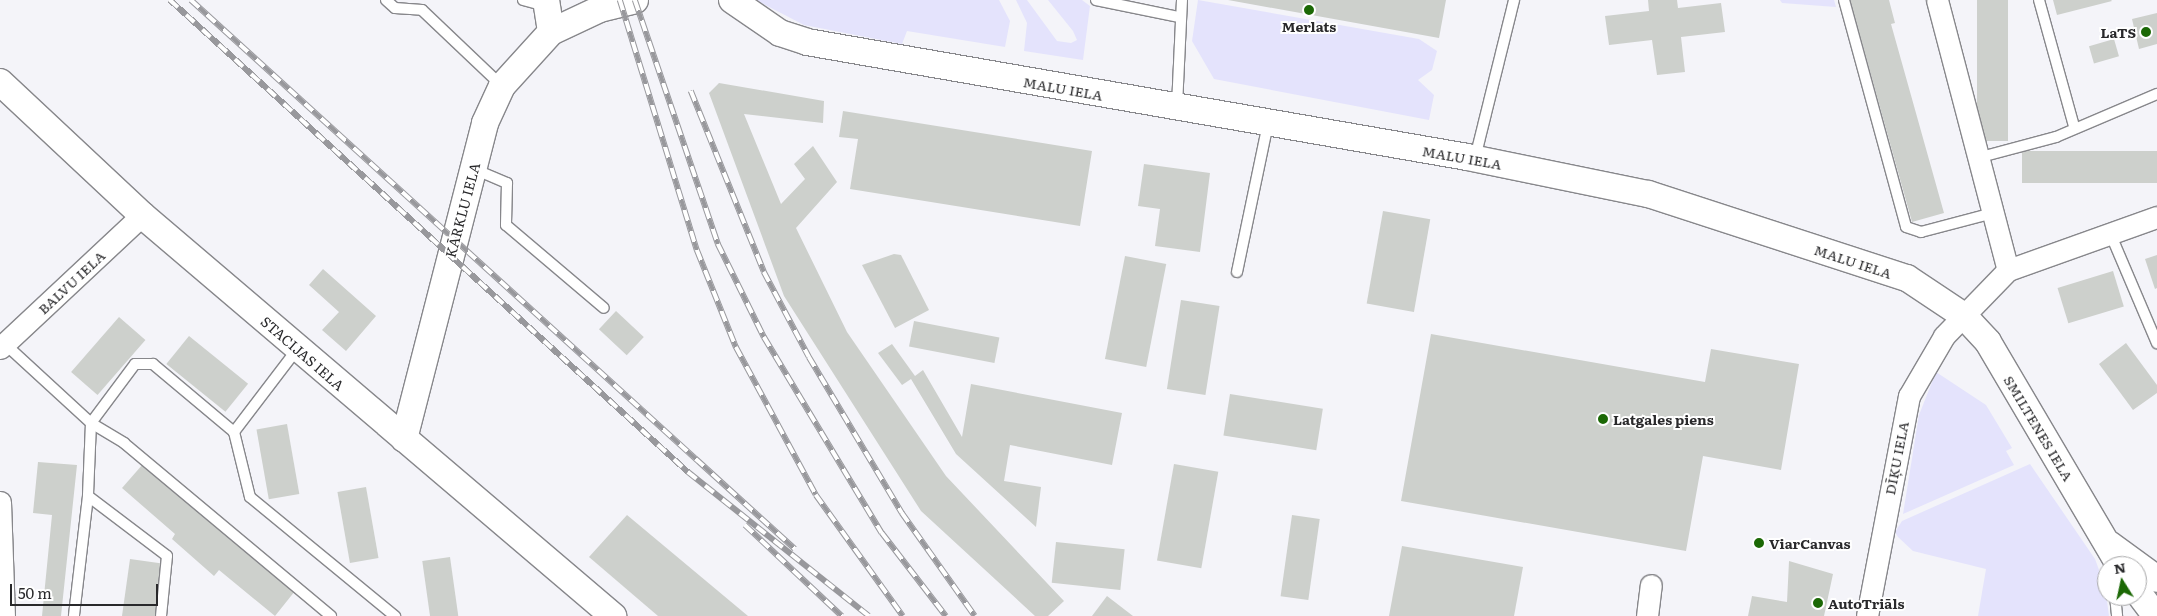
<!DOCTYPE html>
<html>
<head>
<meta charset="utf-8">
<style>
  body { margin:0 }
  #map { position:relative; width:2157px; height:616px; overflow:hidden; background:#f4f4f9; font-family:Literata,serif }
  div>[style] { position:absolute }
  [style*='--x'] { left:calc(var(--x)*1px); top:calc(var(--y)*1px); width:calc(var(--w)*1px); rotate:calc(var(--a)*1deg) }
  .green>* { inset:0; background:#e4e3fc }
  .building>* { inset:0; background:#cdd0cc; transform-origin:0 0 }
  .roads { filter:drop-shadow(1px 0 #87878b) drop-shadow(-1px 0 #87878b) drop-shadow(0 1px #87878b) drop-shadow(0 -1px #87878b) }
  .service>* { height:10px; margin:-5px; padding:0 5px; transform-origin:5px; border-radius:5px; background:#fff }
  .minor>* { height:21px; margin:-10.5px; padding:0 10.5px; transform-origin:10.5px; border-radius:10.5px; background:#fff }
  .tertiary>* { height:26px; margin:-13px; padding:0 13px; transform-origin:13px; border-radius:13px; background:#fff }
  .rail>* { height:5.5px; margin-top:-2.75px; transform-origin:0; background:repeating-linear-gradient(90deg,#fff 0 11px,#98989c 0 22px); box-sizing:border-box; border-block:1px solid #98989c }
  .dots>* { width:14px; height:14px; translate:-50% -50%; box-sizing:border-box; border:2px solid #fff; border-radius:50% }
  span { translate:-50% -50%; white-space:nowrap; text-align:center; line-height:1.15; -webkit-text-stroke:4px #fff; paint-order:stroke }
  .poi-label { font-size:14px; color:#29292b; font-weight:700 }
  .right { translate:-100% -50%; text-align:right }
  .left { translate:0 -50%; text-align:left }
  .street-label { font-size:14px; color:#29292b }
  .north { position:absolute; left:2097px; top:556px; width:50px; height:50px; box-sizing:border-box; background:#fff; border:1px solid #a9a9aa; border-radius:50%; rotate:350deg; font-size:14px; font-weight:700; line-height:20px; text-align:center; color:#29292b }
  .north::after { content:''; display:block; margin:auto; width:18px; height:22px; background:#1b6805; clip-path:polygon(50% 0,100% 100%,50% 72%,0 100%) }
  .scale { position:absolute; left:10px; top:584px; width:148px; height:22px; box-sizing:border-box; border:2px solid #29292b; border-top:0; padding-left:6px; font-size:15px; line-height:18px; white-space:nowrap; color:#29292b; -webkit-text-stroke:4px #fff; paint-order:stroke }
</style>
</head>
<body>
<div id="map">
  <div class="green">
    <div style="clip-path:polygon(756px 0,999px 0,1010px 21px,1005px 47px,907px 31px,902px 44px,804px 25px)"></div>
    <div style="clip-path:polygon(1016px 0,1027px 0,1057px 41px,1071px 43px,1077px 40px,1073px 31px,1048px 0,1082px 0,1090px 6px,1083px 60px,1024px 51px,1027px 23px)"></div>
    <div style="clip-path:polygon(1198px 0,1419px 39px,1437px 51px,1432px 70px,1418px 80px,1434px 95px,1429px 120px,1214px 79px,1192px 41px)"></div>
    <div style="clip-path:polygon(1780px 0,1834px 0,1836px 7px,1782px 3px)"></div>
    <div style="clip-path:polygon(1936px 372px,1986px 405px,2012px 448px,2006px 451px,2014px 465px,1903px 514px,1919px 415px)"></div>
    <div style="clip-path:polygon(2030px 464px,2095px 559px,2105px 586px,2109px 616px,1978px 616px,1986px 569px,1913px 551px,1898px 537px,1895px 532px,1902px 521px)"></div>
  </div>
  <div class="building">
    <div style="clip-path:polygon(1228px 0,1446px 0,1439px 38px)"></div>
    <div style="clip-path:polygon(1648px 0,1677px 0,1678px 8px,1721px 3px,1725px 32px,1681px 37px,1685px 72px,1657px 75px,1652px 40px,1609px 45px,1605px 16px,1649px 11px)"></div>
    <div style="clip-path:polygon(1850px 0,1889px 0,1895px 23px,1891px 24px,1944px 213px,1912px 222px)"></div>
    <div style="left:1977px;top:0;width:31px;height:141px"></div>
    <div style="clip-path:polygon(2053px 0,2111px 0,2112px 1px,2057px 15px)"></div>
    <div style="clip-path:polygon(2157px 13px,2157px 44px,2139px 49px,2132px 19px)"></div>
    <div style="left:2114px;top:39px;width:18px;height:26px;rotate:74deg"></div>
    <div style="clip-path:polygon(719px 83px,824px 101px,823px 123px,744px 114px,781px 204px,805px 179px,794px 164px,813px 146px,837px 182px,796px 228px,847px 332px,946px 476px,1064px 601px,1048px 616px,1035px 616px,921px 511px,784px 296px,709px 93px)"></div>
    <div style="clip-path:polygon(843px 111px,1092px 151px,1080px 226px,850px 189px,858px 139px,839px 137px)"></div>
    <div style="left:2157px;top:151px;width:32px;height:135px;rotate:90deg"></div>
    <div style="clip-path:polygon(1144px 164px,1210px 173px,1200px 252px,1155px 246px,1160px 209px,1138px 206px)"></div>
    <div style="left:1383px;top:211px;width:48px;height:94px;rotate:10deg"></div>
    <div style="clip-path:polygon(894px 254px,901px 255px,929px 310px,895px 328px,862px 265px)"></div>
    <div style="clip-path:polygon(2157px 255px,2157px 288px,2155px 289px,2145px 259px)"></div>
    <div style="left:1125px;top:256px;width:42px;height:105px;rotate:11deg"></div>
    <div style="clip-path:polygon(323px 269px,376px 316px,346px 351px,322px 330px,339px 312px,309px 285px)"></div>
    <div style="left:2113px;top:271px;width:37px;height:58px;rotate:73deg"></div>
    <div style="left:1181px;top:300px;width:39px;height:90px;rotate:9deg"></div>
    <div style="left:616px;top:311px;width:38px;height:25px;rotate:43deg"></div>
    <div style="left:119px;top:317px;width:35px;height:73px;rotate:41deg"></div>
    <div style="left:914px;top:321px;width:87px;height:26px;rotate:11deg"></div>
    <div style="clip-path:polygon(1431px 334px,1705px 382px,1711px 349px,1799px 364px,1781px 470px,1703px 456px,1686px 551px,1401px 501px)"></div>
    <div style="left:189px;top:336px;width:76px;height:36px;rotate:39deg"></div>
    <div style="clip-path:polygon(2126px 343px,2157px 385px,2157px 393px,2133px 410px,2099px 364px)"></div>
    <div style="clip-path:polygon(892px 344px,915px 376px,923px 370px,962px 437px,971px 384px,1122px 413px,1112px 465px,1010px 445px,1004px 481px,1041px 487px,1036px 527px,956px 454px,911px 379px,902px 385px,878px 353px)"></div>
    <div style="left:1230px;top:394px;width:94px;height:42px;rotate:9deg"></div>
    <div style="left:287px;top:424px;width:71px;height:31px;rotate:80deg"></div>
    <div style="clip-path:polygon(38px 462px,77px 465px,61px 616px,42px 616px,52px 515px,33px 513px)"></div>
    <div style="clip-path:polygon(143px 464px,295px 591px,275px 616px,219px 570px,214px 576px,172px 539px,175px 534px,122px 488px)"></div>
    <div style="left:1174px;top:464px;width:45px;height:98px;rotate:10deg"></div>
    <div style="left:366px;top:487px;width:72px;height:29px;rotate:80deg"></div>
    <div style="clip-path:polygon(627px 515px,748px 616px,658px 616px,589px 557px)"></div>
    <div style="left:1292px;top:515px;width:28px;height:82px;rotate:8deg"></div>
    <div style="left:1056px;top:542px;width:69px;height:41px;rotate:6deg"></div>
    <div style="clip-path:polygon(1402px 546px,1523px 567px,1514px 616px,1389px 616px)"></div>
    <div style="left:450px;top:557px;width:60px;height:28px;rotate:82deg"></div>
    <div style="left:130px;top:559px;width:36px;height:58px;rotate:8deg"></div>
    <div style="clip-path:polygon(1789px 561px,1833px 574px,1824px 616px,1748px 616px,1752px 596px,1787px 602px)"></div>
    <div style="clip-path:polygon(1107px 596px,1133px 616px,1092px 616px)"></div>
  </div>
  <div class="roads">
    <div class="service">
      <div style="--x:386;--y:0;--w:12;--a:42"></div>
      <div style="--x:395;--y:8;--w:27;--a:4"></div>
      <div style="--x:422;--y:10;--w:109;--a:43.5"></div>
      <div style="--x:523;--y:0;--w:24;--a:15"></div>
      <div style="--x:1096;--y:0;--w:85;--a:11.6"></div>
      <div style="--x:1844;--y:0;--w:235;--a:74.7"></div>
      <div style="--x:1906;--y:227;--w:16;--a:18"></div>
      <div style="--x:1921;--y:232;--w:74;--a:-14.8"></div>
      <div style="--x:2039;--y:0;--w:131;--a:74.5"></div>
      <div style="--x:1177;--y:106;--w:106;--a:-87.3"></div>
      <div style="--x:1981;--y:157;--w:78;--a:-14.9"></div>
      <div style="--x:2056;--y:137;--w:110;--a:-23.1"></div>
      <div style="--x:1475;--y:158;--w:163;--a:-76.1"></div>
      <div style="--x:474;--y:169;--w:36;--a:23"></div>
      <div style="--x:507;--y:183;--w:42;--a:91.4"></div>
      <div style="--x:506;--y:225;--w:128;--a:40.3"></div>
      <div style="--x:2110;--y:233;--w:120;--a:66.9"></div>
      <div style="--x:1237;--y:272;--w:151;--a:-78.2"></div>
      <div style="--x:5;--y:344;--w:117;--a:42.6"></div>
      <div style="--x:91;--y:423;--w:73;--a:92.4"></div>
      <div style="--x:88;--y:496;--w:121;--a:96.7"></div>
      <div style="--x:298;--y:348;--w:106;--a:127.3"></div>
      <div style="--x:234;--y:432;--w:106;--a:-140"></div>
      <div style="--x:153;--y:364;--w:18;--a:180"></div>
      <div style="--x:135;--y:364;--w:74;--a:126.7"></div>
      <div style="--x:91;--y:423;--w:39;--a:31"></div>
      <div style="--x:124;--y:443;--w:270;--a:39.9"></div>
      <div style="--x:234;--y:432;--w:67;--a:76.2"></div>
      <div style="--x:250;--y:497;--w:188;--a:39.4"></div>
      <div style="--x:88;--y:496;--w:99;--a:37.2"></div>
      <div style="--x:167;--y:556;--w:60;--a:95.7"></div>
      <div style="--x:2115;--y:596;--w:20;--a:84"></div>
    </div>
    <div class="minor">
      <div style="--x:1937;--y:0;--w:279;--a:75.3"></div>
      <div style="--x:0;--y:348;--w:195;--a:-43.1"></div>
      <div style="--x:0;--y:502;--w:114;--a:88"></div>
      <div style="--x:1647;--y:616;--w:31;--a:-83"></div>
      <div style="--x:1867;--y:616;--w:224;--a:-79.2"></div>
      <div style="--x:1909;--y:396;--w:69;--a:-59.7"></div>
      <div style="--x:1944;--y:336;--w:92;--a:-45.9"></div>
      <div style="--x:2008;--y:270;--w:158;--a:-19.6"></div>
    </div>
    <div class="tertiary">
      <div style="--x:546;--y:0;--w:32;--a:81"></div>
      <div style="--x:732;--y:0;--w:58;--a:34.5"></div>
      <div style="--x:780;--y:33;--w:28;--a:18"></div>
      <div style="--x:807;--y:42;--w:670;--a:9.88"></div>
      <div style="--x:1467;--y:157;--w:185;--a:11.6"></div>
      <div style="--x:1648;--y:194;--w:272;--a:18"></div>
      <div style="--x:1907;--y:278;--w:69;--a:33.7"></div>
      <div style="--x:1964;--y:316;--w:35;--a:47"></div>
      <div style="--x:1988;--y:342;--w:260;--a:59.5"></div>
      <div style="--x:0;--y:82;--w:195;--a:43.1"></div>
      <div style="--x:142;--y:215;--w:619;--a:40.41"></div>
      <div style="--x:404;--y:439;--w:326;--a:-75.6"></div>
      <div style="--x:485;--y:123;--w:41;--a:-65.3"></div>
      <div style="--x:502;--y:86;--w:73;--a:-47.8"></div>
      <div style="--x:551;--y:32;--w:54;--a:-25.1"></div>
      <div style="--x:600;--y:9;--w:36;--a:-14"></div>
      <div style="--x:2109;--y:544;--w:59;--a:36.1"></div>
      <div style="--x:2137;--y:591;--w:31;--a:53"></div>
    </div>
  </div>
  <div class="rail">
    <div style="--x:170;--y:0;--w:701;--a:42.34"></div>
    <div style="--x:688;--y:472;--w:231;--a:38.5"></div>
    <div style="--x:191;--y:0;--w:816;--a:42.27"></div>
    <div style="--x:620;--y:0;--w:262;--a:72.9"></div>
    <div style="--x:697;--y:250;--w:105;--a:68.1"></div>
    <div style="--x:736;--y:347;--w:168;--a:61.6"></div>
    <div style="--x:816;--y:495;--w:149;--a:54.3"></div>
    <div style="--x:635;--y:0;--w:258;--a:71.2"></div>
    <div style="--x:718;--y:244;--w:104;--a:63.7"></div>
    <div style="--x:764;--y:337;--w:229;--a:59"></div>
    <div style="--x:882;--y:533;--w:105;--a:52.4"></div>
    <div style="--x:691;--y:91;--w:195;--a:68"></div>
    <div style="--x:764;--y:272;--w:96;--a:62.1"></div>
    <div style="--x:809;--y:357;--w:182;--a:59.2"></div>
    <div style="--x:902;--y:513;--w:126;--a:54.7"></div>
    <div style="--x:745;--y:525;--w:133;--a:43.2"></div>
  </div>
  <div class="dots">
    <div style="left:1309px;top:10px;background:#1b6805"></div>
    <div style="left:2146px;top:32px;background:#1b6805"></div>
    <div style="left:1603px;top:419px;background:#1b6805"></div>
    <div style="left:1759px;top:543px;background:#1b6805"></div>
    <div style="left:1818px;top:603px;background:#1b6805"></div>
  </div>
  <div class="poi-label">
    <span style="left:1309px;top:26px">Merlats</span>
    <span class="right" style="left:2136px;top:32px">LaTS</span>
    <span class="left" style="left:1613px;top:419px">Latgales piens</span>
    <span class="left" style="left:1769px;top:543px">ViarCanvas</span>
    <span class="left" style="left:1828px;top:603px">AutoTriāls</span>
  </div>
  <div class="street-label">
    <span style="left:1063px;top:88px;rotate:10deg">MALU IELA</span>
    <span style="left:1462px;top:157px;rotate:10deg">MALU IELA</span>
    <span style="left:462px;top:210px;rotate:-75deg">KĀRKLU IELA</span>
    <span style="left:1853px;top:261px;rotate:18deg">MALU IELA</span>
    <span style="left:71px;top:282px;rotate:-43deg">BALVU IELA</span>
    <span style="left:303px;top:353px;rotate:41deg">STACIJAS IELA</span>
    <span style="left:2039px;top:428px;rotate:59deg">SMILTENES IELA</span>
    <span style="left:1896px;top:458px;rotate:-79deg">DĪĶU IELA</span>
  </div>
  <div class="north">N</div>
  <div class="scale">50 m</div>
</div>
</body>
</html>
